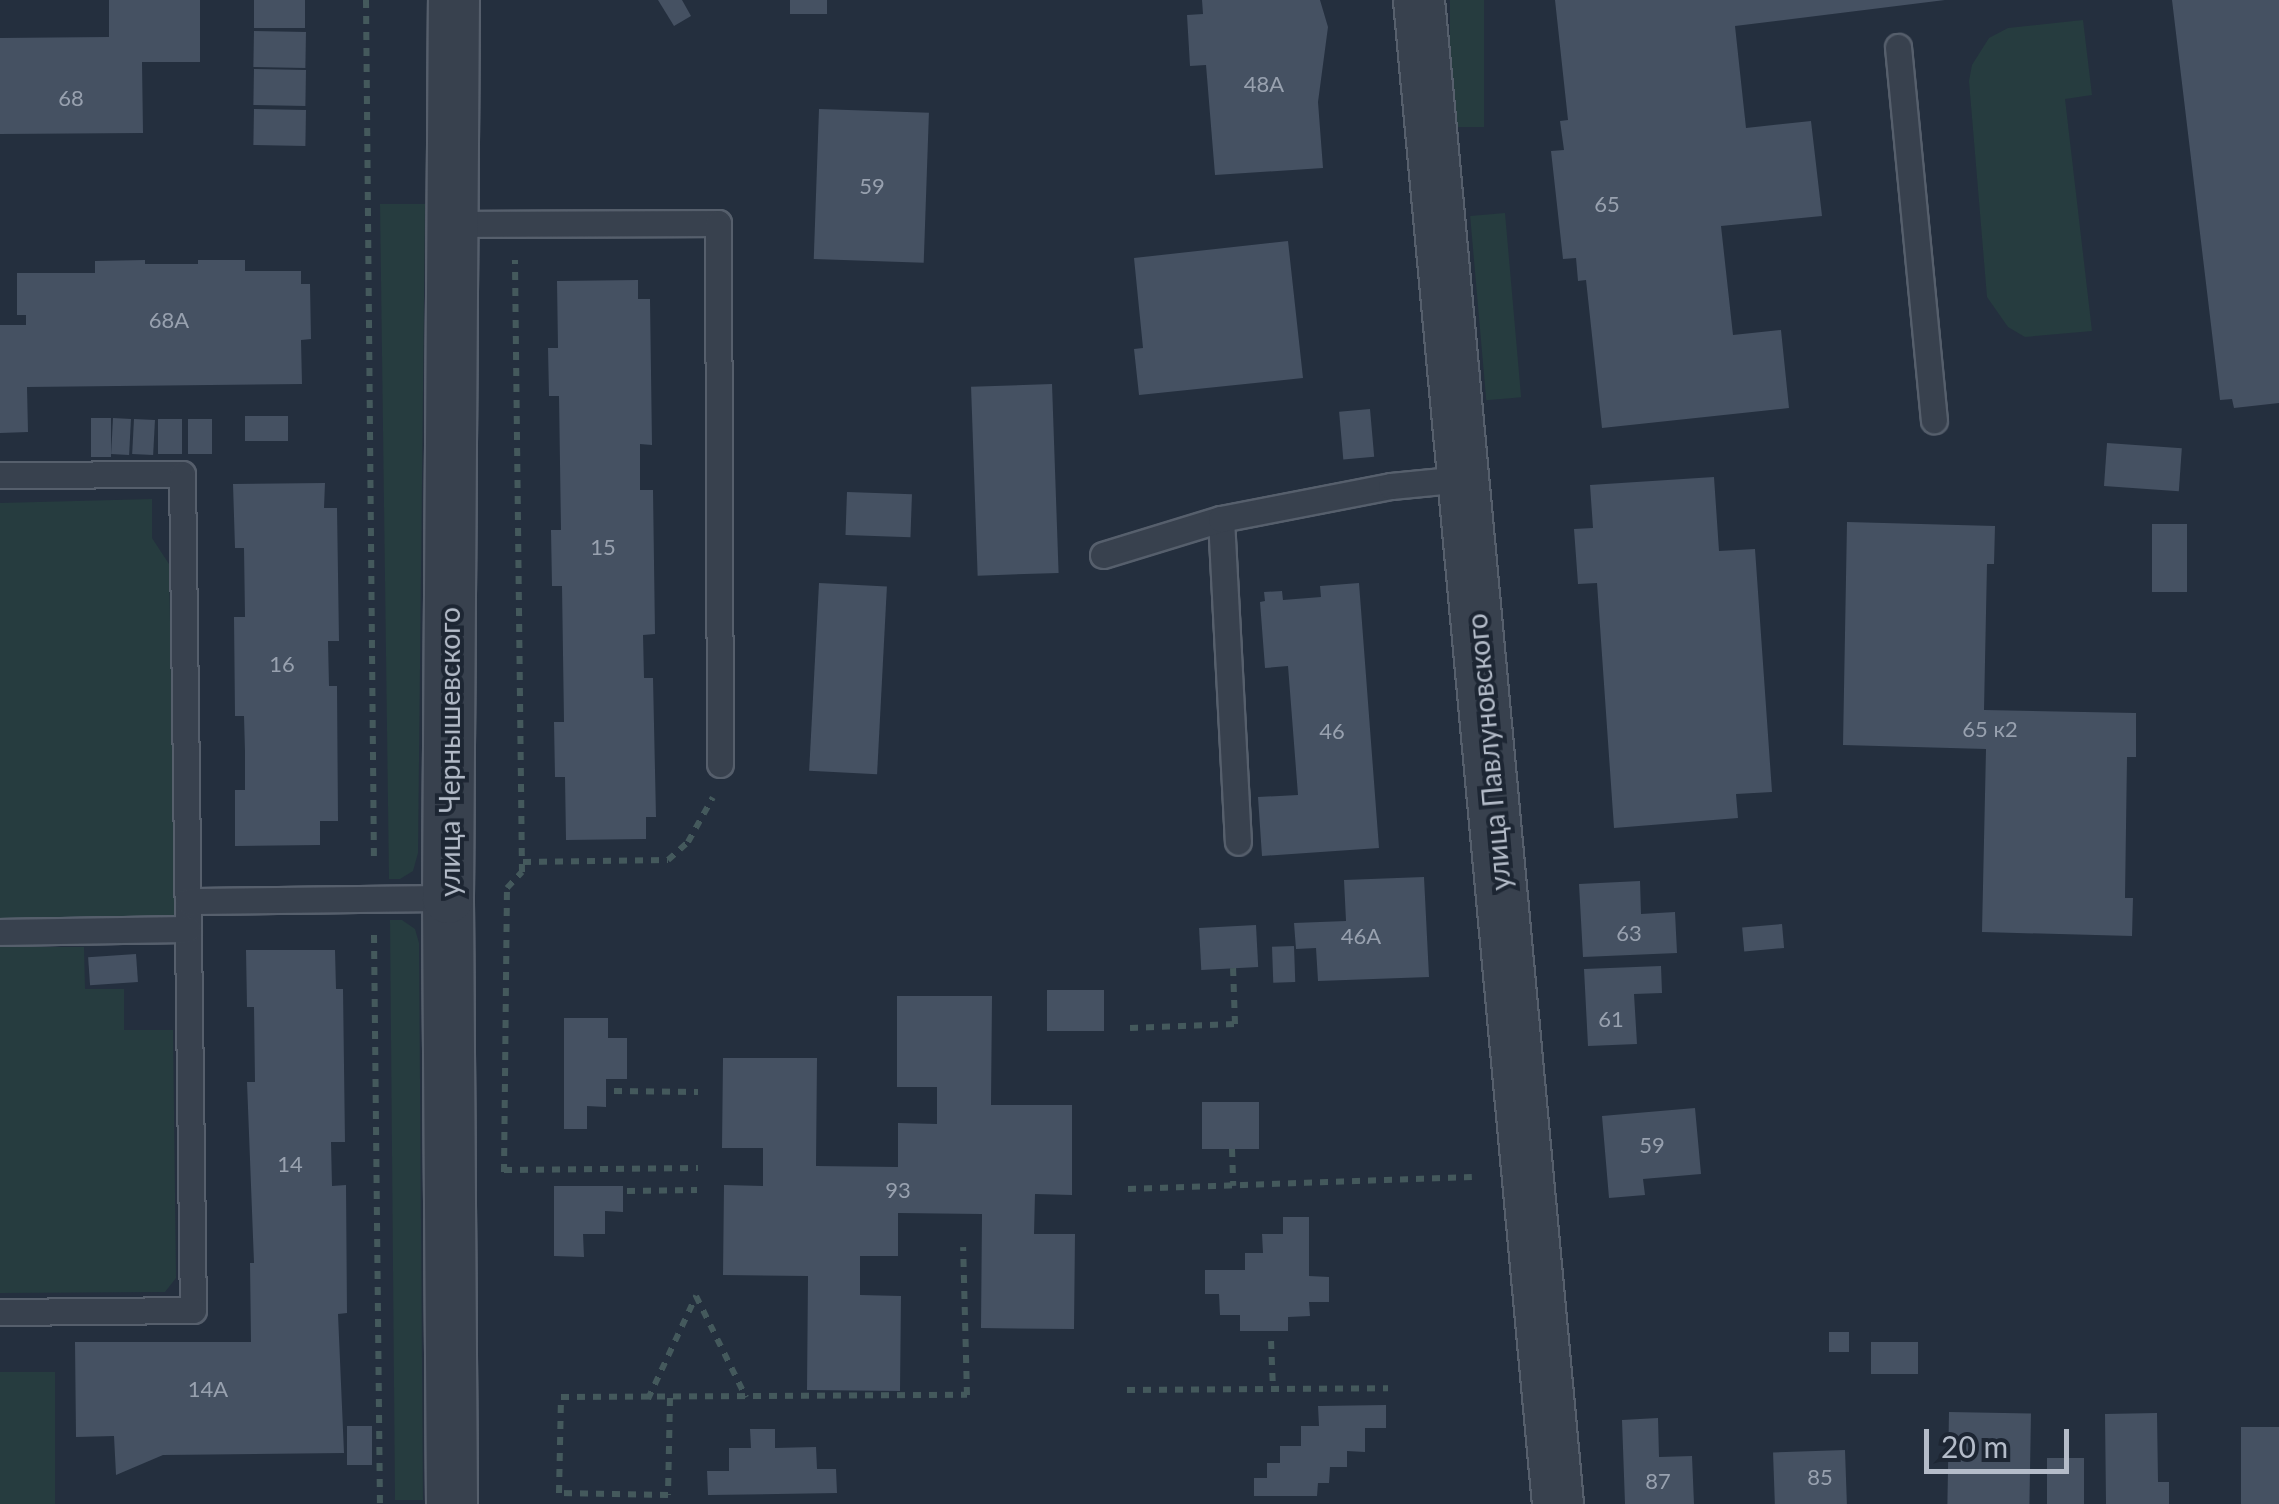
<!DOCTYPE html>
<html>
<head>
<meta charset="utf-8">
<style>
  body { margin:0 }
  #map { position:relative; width:2279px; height:1504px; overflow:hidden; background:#242f3e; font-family:Lato,sans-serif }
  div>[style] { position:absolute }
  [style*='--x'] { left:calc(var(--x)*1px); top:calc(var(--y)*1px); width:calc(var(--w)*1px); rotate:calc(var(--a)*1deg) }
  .green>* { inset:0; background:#263c3f; transform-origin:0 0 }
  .building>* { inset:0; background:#455162; transform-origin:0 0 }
  .path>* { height:6px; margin-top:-3px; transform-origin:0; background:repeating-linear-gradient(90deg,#44595c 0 8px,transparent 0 16px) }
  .roads { filter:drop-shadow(2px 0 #565f6c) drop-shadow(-2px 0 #565f6c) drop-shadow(0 2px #565f6c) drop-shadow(0 -2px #565f6c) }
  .lane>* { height:25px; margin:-12.5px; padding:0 12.5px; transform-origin:12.5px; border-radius:12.5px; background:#38414e }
  .street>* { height:50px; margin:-25px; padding:0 25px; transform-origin:25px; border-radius:25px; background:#38414e }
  span { translate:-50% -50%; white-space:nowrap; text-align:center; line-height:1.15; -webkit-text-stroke:8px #1d2633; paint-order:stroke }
  .number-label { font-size:22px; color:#98a1af }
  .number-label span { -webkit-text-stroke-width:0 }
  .street-label { font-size:28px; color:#b4bcc9 }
  .scale { position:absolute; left:1924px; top:1429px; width:145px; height:45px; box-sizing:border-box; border:5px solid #b4bcc9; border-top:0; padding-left:12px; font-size:30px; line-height:35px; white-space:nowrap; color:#b4bcc9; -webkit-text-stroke:8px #1d2633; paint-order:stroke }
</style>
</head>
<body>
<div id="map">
  <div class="green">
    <div style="left:1450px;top:0;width:34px;height:127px"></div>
    <div style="clip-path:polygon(2083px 20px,2092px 95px,2065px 99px,2092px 331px,2025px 337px,2008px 327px,1987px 297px,1969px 81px,1972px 65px,1989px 38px,2008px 28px)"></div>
    <div style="clip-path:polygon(380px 204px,425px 204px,418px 853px,413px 871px,400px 879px,389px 879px)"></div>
    <div style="left:1505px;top:213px;width:185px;height:35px;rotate:85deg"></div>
    <div style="clip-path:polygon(152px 499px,152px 538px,169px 564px,175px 917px,0 919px,0 503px)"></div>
    <div style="clip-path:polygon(390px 920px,402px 920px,415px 929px,419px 943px,423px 1500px,395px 1500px)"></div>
    <div style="clip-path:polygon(0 947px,84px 947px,85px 989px,124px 989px,124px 1030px,173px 1030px,176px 1278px,165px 1292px,0 1293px)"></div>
    <div style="left:0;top:1372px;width:55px;height:132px"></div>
  </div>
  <div class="building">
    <div style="clip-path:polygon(109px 0,200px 0,200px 62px,142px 62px,143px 133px,0 134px,0 38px,109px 37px)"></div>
    <div style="left:254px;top:0;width:51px;height:28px"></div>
    <div style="clip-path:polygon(658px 0,682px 0,691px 16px,674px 26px)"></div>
    <div style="left:790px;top:0;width:37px;height:14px"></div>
    <div style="clip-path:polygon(1202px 0,1320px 0,1328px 27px,1318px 102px,1323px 168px,1215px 175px,1206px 65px,1190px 66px,1187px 15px,1203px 14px)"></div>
    <div style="clip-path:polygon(1555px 0,1945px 0,1735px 26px,1746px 128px,1811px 121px,1822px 216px,1721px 226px,1733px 335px,1781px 330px,1789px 408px,1602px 428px,1586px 280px,1578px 281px,1576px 258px,1563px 259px,1551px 151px,1564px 150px,1560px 121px,1568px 120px)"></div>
    <div style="clip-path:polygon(2172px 0,2279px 0,2279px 403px,2234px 408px,2232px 399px,2220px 400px)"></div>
    <div style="left:254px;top:31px;width:52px;height:36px;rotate:1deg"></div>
    <div style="left:254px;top:69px;width:52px;height:36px;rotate:1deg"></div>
    <div style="left:254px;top:109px;width:52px;height:36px;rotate:1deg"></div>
    <div style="left:819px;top:109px;width:110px;height:150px;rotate:2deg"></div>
    <div style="clip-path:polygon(1288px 241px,1303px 378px,1139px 395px,1134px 349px,1143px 348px,1134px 258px)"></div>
    <div style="clip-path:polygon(145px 260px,145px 264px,198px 264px,198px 260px,245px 260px,245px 271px,301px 271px,301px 284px,310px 284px,311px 339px,301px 340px,302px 384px,27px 387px,28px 432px,0 433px,0 325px,26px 325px,26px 315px,17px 315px,17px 273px,95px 273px,95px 261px)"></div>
    <div style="clip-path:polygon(638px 280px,638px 299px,650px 299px,652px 445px,640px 444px,640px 490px,653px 490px,655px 634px,643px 635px,644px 678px,653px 678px,656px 817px,646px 817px,646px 839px,566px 840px,565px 777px,555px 777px,554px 722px,564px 722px,562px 586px,552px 586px,551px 530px,561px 530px,559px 396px,549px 396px,548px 348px,558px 348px,557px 281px)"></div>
    <div style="left:1052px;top:384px;width:189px;height:81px;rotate:88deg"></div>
    <div style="left:1370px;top:409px;width:48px;height:31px;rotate:85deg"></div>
    <div style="left:245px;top:416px;width:43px;height:25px"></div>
    <div style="left:111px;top:418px;width:39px;height:20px;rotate:90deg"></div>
    <div style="left:113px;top:418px;width:18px;height:36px;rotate:3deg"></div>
    <div style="left:134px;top:419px;width:21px;height:35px;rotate:3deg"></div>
    <div style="left:158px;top:419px;width:24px;height:35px"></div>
    <div style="left:188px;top:419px;width:24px;height:35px"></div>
    <div style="left:2107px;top:443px;width:75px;height:43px;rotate:4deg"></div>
    <div style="clip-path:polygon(1714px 477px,1719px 551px,1755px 549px,1772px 792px,1736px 794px,1738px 818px,1614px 828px,1597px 583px,1578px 584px,1574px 529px,1593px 528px,1590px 485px)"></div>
    <div style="clip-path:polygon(325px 483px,324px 508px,337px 508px,339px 641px,328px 641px,329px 686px,337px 686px,338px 821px,320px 821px,320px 845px,235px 846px,235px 790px,245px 790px,245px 752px,244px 716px,235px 716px,234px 617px,245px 617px,244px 548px,235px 548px,233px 484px)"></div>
    <div style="left:847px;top:492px;width:65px;height:43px;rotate:2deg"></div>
    <div style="clip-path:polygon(1847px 522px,1995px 526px,1994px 564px,1987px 564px,1984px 710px,2136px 713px,2136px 757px,2127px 757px,2125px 898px,2133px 898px,2132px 936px,1982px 932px,1986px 749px,1843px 745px)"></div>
    <div style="left:2152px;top:524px;width:35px;height:68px"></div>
    <div style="left:819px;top:583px;width:68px;height:188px;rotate:3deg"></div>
    <div style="clip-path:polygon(1359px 583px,1379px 848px,1262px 856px,1258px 797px,1298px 795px,1288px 666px,1265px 668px,1260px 602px,1265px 601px,1264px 592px,1282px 591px,1283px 600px,1321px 597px,1320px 586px)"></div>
    <div style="clip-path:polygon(1424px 877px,1429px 977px,1318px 981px,1316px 948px,1296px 949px,1294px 923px,1346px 921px,1344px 880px)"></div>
    <div style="clip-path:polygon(1640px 881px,1641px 914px,1675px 912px,1677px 953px,1583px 957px,1579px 884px)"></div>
    <div style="left:1782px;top:924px;width:24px;height:40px;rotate:85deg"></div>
    <div style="left:1256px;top:925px;width:42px;height:57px;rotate:87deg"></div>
    <div style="left:1294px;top:946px;width:36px;height:22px;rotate:88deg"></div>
    <div style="clip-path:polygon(246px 950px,335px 950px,336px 989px,343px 989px,345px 1142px,331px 1142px,332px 1186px,346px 1185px,347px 1313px,338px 1314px,344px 1453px,163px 1455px,116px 1475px,114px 1436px,76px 1437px,75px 1342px,251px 1342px,250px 1263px,254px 1263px,247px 1082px,255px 1082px,254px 1007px,247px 1007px)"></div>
    <div style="left:136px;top:954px;width:28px;height:48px;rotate:86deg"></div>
    <div style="clip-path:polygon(1661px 966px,1662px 993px,1634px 994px,1637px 1044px,1588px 1046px,1584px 969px)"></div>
    <div style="left:1047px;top:990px;width:57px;height:41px"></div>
    <div style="clip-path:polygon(897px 996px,992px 996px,991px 1105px,1072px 1105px,1072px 1195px,1035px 1194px,1034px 1234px,1075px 1234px,1074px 1329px,981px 1328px,982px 1214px,898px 1213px,898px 1256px,860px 1256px,860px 1295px,901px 1296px,900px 1391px,807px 1390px,808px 1276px,723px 1275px,724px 1185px,763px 1186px,763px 1148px,722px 1148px,723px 1058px,817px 1058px,816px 1166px,898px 1167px,898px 1123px,937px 1124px,937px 1087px,897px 1087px)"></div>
    <div style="clip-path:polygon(564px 1018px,608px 1018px,608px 1038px,627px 1038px,627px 1079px,606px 1079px,606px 1107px,587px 1106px,587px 1129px,564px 1129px)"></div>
    <div style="left:1202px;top:1102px;width:57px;height:47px"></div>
    <div style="clip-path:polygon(1695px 1108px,1701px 1174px,1643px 1179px,1645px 1195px,1609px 1198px,1602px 1116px)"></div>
    <div style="clip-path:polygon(554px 1186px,623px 1186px,623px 1212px,605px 1211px,605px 1234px,583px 1234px,584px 1257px,554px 1256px)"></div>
    <div style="clip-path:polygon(1283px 1217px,1309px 1217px,1309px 1276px,1329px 1277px,1329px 1302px,1309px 1302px,1310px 1316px,1288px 1317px,1288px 1331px,1240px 1331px,1240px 1315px,1220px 1315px,1219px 1294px,1205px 1294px,1205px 1270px,1245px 1270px,1245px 1253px,1263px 1253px,1262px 1234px,1283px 1234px)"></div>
    <div style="left:1829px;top:1332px;width:20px;height:20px"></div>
    <div style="left:1918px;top:1342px;width:32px;height:47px;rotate:90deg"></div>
    <div style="clip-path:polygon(1386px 1405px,1386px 1428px,1365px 1428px,1365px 1452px,1347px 1451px,1347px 1467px,1330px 1467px,1329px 1483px,1318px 1483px,1317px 1496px,1254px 1496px,1254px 1478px,1267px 1478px,1267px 1463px,1280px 1463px,1280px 1446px,1301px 1446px,1301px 1426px,1319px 1426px,1318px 1406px)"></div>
    <div style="left:1949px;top:1412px;width:82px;height:92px;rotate:1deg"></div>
    <div style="clip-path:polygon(2157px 1413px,2158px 1482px,2169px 1482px,2169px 1504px,2106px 1504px,2105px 1414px)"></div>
    <div style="clip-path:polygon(1658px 1418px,1659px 1457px,1692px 1456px,1694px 1504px,1625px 1504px,1622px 1420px)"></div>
    <div style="left:347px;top:1426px;width:25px;height:39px"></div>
    <div style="left:2241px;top:1427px;width:38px;height:77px"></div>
    <div style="clip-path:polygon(750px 1429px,775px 1429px,775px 1448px,816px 1447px,817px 1469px,836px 1469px,837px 1493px,708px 1495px,707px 1471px,729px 1471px,729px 1448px,751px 1448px)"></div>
    <div style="left:1845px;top:1450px;width:54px;height:72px;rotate:88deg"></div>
    <div style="left:2047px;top:1458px;width:37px;height:46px"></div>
  </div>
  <div class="path">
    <div style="--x:366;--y:0;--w:863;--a:89.47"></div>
    <div style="--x:523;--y:862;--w:145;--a:-0.8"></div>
    <div style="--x:668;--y:860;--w:27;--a:-42"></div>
    <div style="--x:688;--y:842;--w:51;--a:-60.9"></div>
    <div style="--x:374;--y:935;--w:569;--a:89.4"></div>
    <div style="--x:1130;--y:1028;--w:105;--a:-2.2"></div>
    <div style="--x:1235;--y:1024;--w:56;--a:-92"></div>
    <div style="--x:614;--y:1091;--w:84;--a:0.7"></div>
    <div style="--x:1232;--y:1149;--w:37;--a:88"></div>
    <div style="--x:504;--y:1170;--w:194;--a:-0.6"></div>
    <div style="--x:504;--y:1172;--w:284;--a:-89.4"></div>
    <div style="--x:507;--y:888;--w:22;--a:-47"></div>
    <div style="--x:522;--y:872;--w:612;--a:-90.66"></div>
    <div style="--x:1128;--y:1189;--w:344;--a:-2"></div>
    <div style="--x:627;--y:1191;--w:70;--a:-0.8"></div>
    <div style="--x:1271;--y:1341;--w:48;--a:87.6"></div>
    <div style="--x:1127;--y:1390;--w:261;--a:-0.4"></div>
    <div style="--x:670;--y:1398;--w:97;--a:91.2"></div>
    <div style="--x:668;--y:1495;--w:109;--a:-178.9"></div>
    <div style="--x:559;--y:1493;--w:96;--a:-88.8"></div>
    <div style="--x:561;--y:1397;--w:406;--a:-0.3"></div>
    <div style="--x:967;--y:1395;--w:148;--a:-91.5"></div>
    <div style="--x:648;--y:1399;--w:114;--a:-65"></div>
    <div style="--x:696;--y:1296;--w:113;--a:63.7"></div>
  </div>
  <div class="roads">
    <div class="lane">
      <div style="--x:1898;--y:47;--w:375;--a:84.5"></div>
      <div style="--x:452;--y:224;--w:266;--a:-0.2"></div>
      <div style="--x:718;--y:223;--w:541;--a:89.79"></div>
      <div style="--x:0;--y:475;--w:182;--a:-0.3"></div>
      <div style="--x:182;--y:474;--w:836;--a:89.25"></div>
      <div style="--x:193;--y:1310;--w:193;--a:179.4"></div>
      <div style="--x:1221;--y:519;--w:323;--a:87"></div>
      <div style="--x:1103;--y:555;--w:123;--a:-17"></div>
      <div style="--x:1221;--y:519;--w:173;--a:-11"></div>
      <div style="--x:1391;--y:486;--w:72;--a:-5.6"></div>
      <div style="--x:188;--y:901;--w:260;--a:-0.7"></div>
      <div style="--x:0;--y:932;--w:188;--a:-0.9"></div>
    </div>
    <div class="street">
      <div style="--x:1419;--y:0;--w:1510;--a:84.72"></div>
      <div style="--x:452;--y:1504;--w:606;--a:-90.38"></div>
      <div style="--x:448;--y:898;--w:898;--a:-89.62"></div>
    </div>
  </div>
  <div class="number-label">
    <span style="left:1264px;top:84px">48А</span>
    <span style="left:71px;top:98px">68</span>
    <span style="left:872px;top:186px">59</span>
    <span style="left:1607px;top:204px">65</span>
    <span style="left:169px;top:320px">68А</span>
    <span style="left:603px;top:547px">15</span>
    <span style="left:282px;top:664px">16</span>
    <span style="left:1990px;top:729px">65 к2</span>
    <span style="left:1332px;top:731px">46</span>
    <span style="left:1629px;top:933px">63</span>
    <span style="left:1361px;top:936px">46А</span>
    <span style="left:1611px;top:1019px">61</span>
    <span style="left:1652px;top:1145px">59</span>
    <span style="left:290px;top:1164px">14</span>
    <span style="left:898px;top:1190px">93</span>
    <span style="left:208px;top:1389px">14А</span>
    <span style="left:1820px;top:1477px">85</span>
    <span style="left:1658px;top:1481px">87</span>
  </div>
  <div class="street-label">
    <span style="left:449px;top:752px;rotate:-90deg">улица Чернышевского</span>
    <span style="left:1488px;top:752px;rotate:-95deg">улица Павлуновского</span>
  </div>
  <div class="scale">20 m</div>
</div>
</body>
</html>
